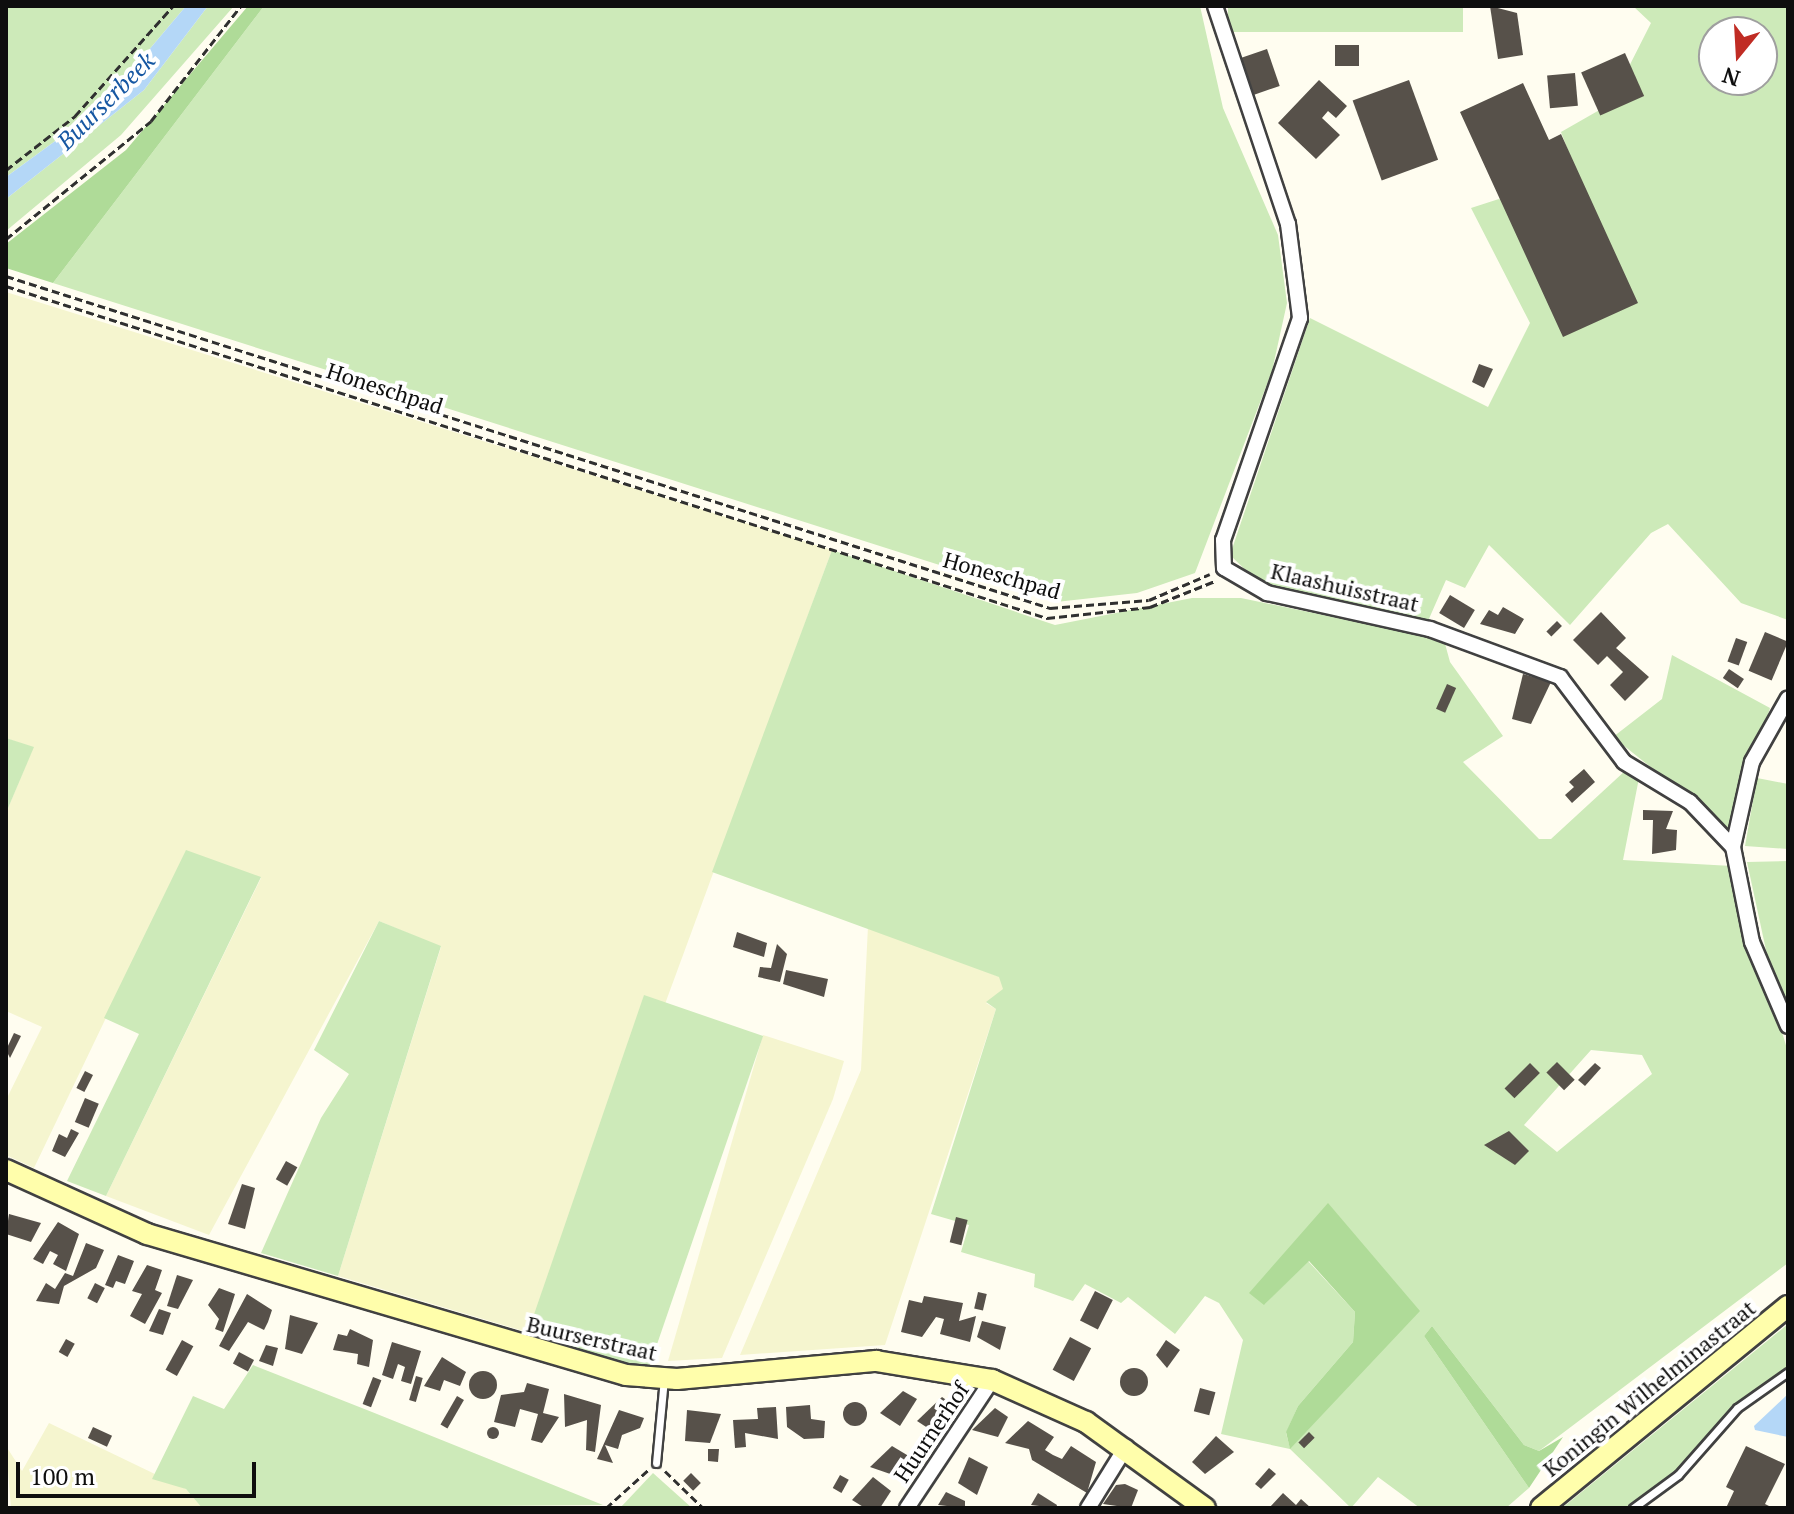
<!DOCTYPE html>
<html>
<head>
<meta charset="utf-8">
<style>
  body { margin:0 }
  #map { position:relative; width:1794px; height:1514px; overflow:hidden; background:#fffdf0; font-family:"PT Serif",serif }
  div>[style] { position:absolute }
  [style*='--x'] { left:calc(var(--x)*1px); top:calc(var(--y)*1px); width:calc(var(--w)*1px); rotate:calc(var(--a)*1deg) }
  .farmland>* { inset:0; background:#f5f5cf }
  .green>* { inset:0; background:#cdeab9; transform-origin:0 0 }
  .forest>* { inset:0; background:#afdb98 }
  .water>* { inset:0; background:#b4d7f7 }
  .building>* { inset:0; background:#57514a; transform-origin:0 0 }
  .round { border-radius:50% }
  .path>* { height:3px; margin-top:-1.5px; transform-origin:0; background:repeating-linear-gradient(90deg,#303030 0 8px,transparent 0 12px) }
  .roads { filter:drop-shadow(2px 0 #414141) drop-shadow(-2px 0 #414141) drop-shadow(0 2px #414141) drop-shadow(0 -2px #414141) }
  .service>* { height:7px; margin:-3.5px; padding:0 3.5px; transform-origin:3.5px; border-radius:3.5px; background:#fff }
  .minor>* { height:14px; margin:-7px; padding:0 7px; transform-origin:7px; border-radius:7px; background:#fff }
  .secondary>* { height:20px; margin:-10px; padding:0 10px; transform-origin:10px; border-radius:10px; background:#fffeab }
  span { translate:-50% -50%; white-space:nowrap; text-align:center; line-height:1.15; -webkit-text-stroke:8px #fff; paint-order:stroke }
  .street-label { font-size:22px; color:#0e0e0e }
  .water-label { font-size:24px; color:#1657a2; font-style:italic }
  .frame { position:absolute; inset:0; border:8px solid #0e0e0e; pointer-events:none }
  .north { position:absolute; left:1698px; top:16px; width:80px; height:80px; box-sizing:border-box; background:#fff; border:2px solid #9f9f9f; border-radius:50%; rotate:198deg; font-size:22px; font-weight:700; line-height:32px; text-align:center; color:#0e0e0e }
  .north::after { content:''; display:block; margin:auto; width:28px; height:36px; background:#c02c24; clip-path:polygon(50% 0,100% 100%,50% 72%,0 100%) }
  .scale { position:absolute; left:16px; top:1462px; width:240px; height:36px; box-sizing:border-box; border:4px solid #0e0e0e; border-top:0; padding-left:10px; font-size:24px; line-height:28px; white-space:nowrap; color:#0e0e0e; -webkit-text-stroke:6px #fff; paint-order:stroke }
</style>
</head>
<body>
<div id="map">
  <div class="farmland">
    <div style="clip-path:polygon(6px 292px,832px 550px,665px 1004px,644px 996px,537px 1335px,338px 1276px,441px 947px,379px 921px,209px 1235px,106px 1196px,261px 878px,186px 851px,34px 1168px,6px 1155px,6px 1100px,42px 1027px,6px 1011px,6px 813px,33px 748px,6px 738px)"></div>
    <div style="clip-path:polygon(868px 926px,1000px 977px,1004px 989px,986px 1003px,996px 1009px,885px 1345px,740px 1355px,861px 1070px)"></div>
    <div style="clip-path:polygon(763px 1035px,844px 1061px,833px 1099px,722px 1358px,668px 1361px)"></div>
    <div style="clip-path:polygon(49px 1423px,186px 1489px,202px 1508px,11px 1508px,6px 1446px,22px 1471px)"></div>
  </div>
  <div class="green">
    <div style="clip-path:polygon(6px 6px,186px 6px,99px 109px,6px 177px)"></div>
    <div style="clip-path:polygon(208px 6px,234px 6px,121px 135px,6px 231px,6px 199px,144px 90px)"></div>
    <div style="clip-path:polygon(264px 6px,1200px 6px,1223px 108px,1278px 235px,1287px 303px,1272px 371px,1195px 573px,1137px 593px,1056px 602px,53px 283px)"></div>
    <div style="left:1228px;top:6px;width:235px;height:26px"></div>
    <div style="clip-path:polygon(evenodd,1633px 6px,1788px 6px,1788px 620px,1741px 603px,1668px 524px,1651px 533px,1570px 625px,1489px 545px,1465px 588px,1446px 580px,1428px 621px,1262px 586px,1230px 555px,1310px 318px,1488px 407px,1530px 323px,1471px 208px,1577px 174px,1561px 132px,1610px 104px,1651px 23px,1633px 6px,1714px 32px,1762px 32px,1762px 80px,1714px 80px,1714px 32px)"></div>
    <div style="clip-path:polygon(evenodd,832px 550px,1055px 625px,1192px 598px,1241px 598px,1444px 640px,1450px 662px,1503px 736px,1463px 762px,1539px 839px,1551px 839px,1626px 770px,1639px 778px,1623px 860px,1732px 866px,1788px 1052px,1788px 1263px,1539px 1451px,1524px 1445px,1432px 1326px,1424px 1336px,1529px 1488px,1506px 1508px,1420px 1508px,1378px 1477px,1351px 1508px,1290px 1449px,1221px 1434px,1243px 1340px,1219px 1303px,1205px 1296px,1175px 1334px,1128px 1297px,1121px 1303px,1085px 1284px,1073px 1301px,1034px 1287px,1035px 1274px,961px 1252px,969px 1225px,931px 1214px,996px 1009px,986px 1002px,1003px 989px,999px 977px,712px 872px,832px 550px,1591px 1050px,1642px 1055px,1652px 1074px,1557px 1152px,1524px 1125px,1591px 1050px,832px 550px,1328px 1204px,1419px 1311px,1290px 1448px,1286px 1433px,1298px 1406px,1353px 1342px,1355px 1312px,1308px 1261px,1264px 1305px,1328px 1204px)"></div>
    <div style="clip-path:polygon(1672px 655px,1770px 708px,1732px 832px,1613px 737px,1662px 699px)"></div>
    <div style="clip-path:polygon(6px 738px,34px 747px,6px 813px)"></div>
    <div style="clip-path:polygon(1757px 778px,1788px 784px,1788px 849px,1745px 846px)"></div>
    <div style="clip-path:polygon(186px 850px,261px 877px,106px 1196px,67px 1181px,139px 1034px,104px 1018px)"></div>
    <div style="clip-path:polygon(1788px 861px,1788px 1005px,1769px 964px,1747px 862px)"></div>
    <div style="clip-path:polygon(379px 921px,441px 946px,338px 1276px,261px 1253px,321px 1118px,349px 1074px,314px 1050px)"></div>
    <div style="left:644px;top:995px;width:126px;height:356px;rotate:19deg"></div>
    <div style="clip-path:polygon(1788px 1324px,1788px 1367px,1726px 1415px,1664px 1485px,1630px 1508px,1562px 1508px)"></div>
    <div style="clip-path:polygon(253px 1365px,372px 1412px,603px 1505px,202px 1508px,186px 1489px,152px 1479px,193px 1396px,224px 1409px)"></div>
    <div style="clip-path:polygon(653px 1473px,692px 1508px,620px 1508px)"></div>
  </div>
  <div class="forest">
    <div style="clip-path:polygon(248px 6px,264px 6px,53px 283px,6px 268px,6px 244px,126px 150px)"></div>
    <div style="clip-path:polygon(1328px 1203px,1420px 1311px,1290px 1449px,1286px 1432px,1298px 1406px,1353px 1342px,1355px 1312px,1309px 1261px,1264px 1305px,1249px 1293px)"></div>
    <div style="clip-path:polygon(1432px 1326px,1524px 1445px,1539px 1451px,1563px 1437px,1529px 1488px,1424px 1336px)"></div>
  </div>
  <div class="water">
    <div style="clip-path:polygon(186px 6px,208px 6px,144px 90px,6px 199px,6px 177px,99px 109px)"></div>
    <div style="clip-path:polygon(1788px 1394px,1788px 1437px,1755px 1430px,1754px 1426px)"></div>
  </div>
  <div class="building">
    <div style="clip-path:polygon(1490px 6px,1517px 13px,1523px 55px,1498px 59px)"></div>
    <div style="left:1335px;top:45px;width:24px;height:21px"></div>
    <div style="left:1267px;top:49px;width:39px;height:27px;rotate:71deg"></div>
    <div style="left:1625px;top:53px;width:47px;height:48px;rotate:66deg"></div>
    <div style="left:1575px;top:73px;width:33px;height:28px;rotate:85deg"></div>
    <div style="clip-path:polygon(1319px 80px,1347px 106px,1336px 118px,1328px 111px,1322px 118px,1340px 135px,1316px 159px,1278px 123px)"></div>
    <div style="left:1409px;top:80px;width:85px;height:60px;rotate:70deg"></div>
    <div style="clip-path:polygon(1523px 83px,1549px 140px,1561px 134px,1638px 303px,1563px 337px,1460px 112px)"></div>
    <div style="clip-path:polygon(1479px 364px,1493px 369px,1484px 388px,1472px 382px)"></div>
    <div style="left:1450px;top:595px;width:29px;height:21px;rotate:31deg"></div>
    <div style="clip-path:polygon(1503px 607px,1524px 619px,1515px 634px,1480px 624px,1489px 610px,1498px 615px)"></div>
    <div style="clip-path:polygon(1601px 612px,1626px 638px,1616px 648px,1649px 677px,1625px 701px,1610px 685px,1623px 672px,1607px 656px,1598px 665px,1573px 640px)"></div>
    <div style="left:1557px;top:621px;width:7px;height:15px;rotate:45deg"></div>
    <div style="left:1765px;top:632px;width:25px;height:42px;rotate:23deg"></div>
    <div style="left:1736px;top:638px;width:12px;height:25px;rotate:20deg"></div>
    <div style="left:1729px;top:669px;width:18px;height:11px;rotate:34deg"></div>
    <div style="clip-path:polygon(1523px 674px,1551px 682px,1531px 724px,1512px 719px)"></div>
    <div style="left:1447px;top:684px;width:10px;height:27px;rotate:24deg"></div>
    <div style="clip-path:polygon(1584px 769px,1595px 782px,1572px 803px,1565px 795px,1574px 787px,1569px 782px)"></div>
    <div style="clip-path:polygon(1643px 810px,1673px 811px,1666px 829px,1677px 830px,1676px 850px,1652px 854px,1653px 820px,1643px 820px)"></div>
    <div style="clip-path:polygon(737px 932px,767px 943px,764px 957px,733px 947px)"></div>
    <div style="clip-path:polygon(777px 944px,787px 954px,780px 982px,758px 977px,760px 967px,771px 968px)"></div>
    <div style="clip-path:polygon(786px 970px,828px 979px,824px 997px,783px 984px)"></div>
    <div style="clip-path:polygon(14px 1033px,21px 1036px,10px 1058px,6px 1050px)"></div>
    <div style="left:1557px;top:1062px;width:25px;height:15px;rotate:45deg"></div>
    <div style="left:1530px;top:1063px;width:14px;height:36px;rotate:45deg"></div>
    <div style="clip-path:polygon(1595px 1063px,1601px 1068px,1585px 1086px,1578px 1080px)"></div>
    <div style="left:85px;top:1071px;width:9px;height:19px;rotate:27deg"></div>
    <div style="left:85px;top:1098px;width:15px;height:26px;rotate:23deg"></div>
    <div style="clip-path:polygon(71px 1129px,79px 1133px,65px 1157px,52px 1151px,59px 1134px,67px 1138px)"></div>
    <div style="clip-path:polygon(1509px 1131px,1529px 1151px,1515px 1165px,1484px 1145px)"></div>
    <div style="left:286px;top:1161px;width:13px;height:21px;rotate:29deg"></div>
    <div style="clip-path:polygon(242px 1184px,255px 1188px,245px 1229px,228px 1224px)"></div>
    <div style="clip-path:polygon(9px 1214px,41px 1223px,31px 1242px,6px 1234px)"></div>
    <div style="left:956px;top:1217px;width:12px;height:26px;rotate:14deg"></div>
    <div style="clip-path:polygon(58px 1222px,79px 1234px,66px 1271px,53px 1264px,58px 1255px,50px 1251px,43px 1264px,33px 1259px)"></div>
    <div style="clip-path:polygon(86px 1243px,104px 1250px,96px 1268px,64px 1286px,59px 1304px,36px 1301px,46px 1283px,55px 1289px,65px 1273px,73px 1276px)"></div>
    <div style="clip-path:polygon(118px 1255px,134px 1261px,125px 1284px,116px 1281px,113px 1288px,105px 1285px)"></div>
    <div style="clip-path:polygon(147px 1265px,162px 1270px,155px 1290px,162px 1293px,145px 1324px,130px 1316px,142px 1294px,132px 1291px)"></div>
    <div style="clip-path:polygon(177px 1275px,193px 1280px,178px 1309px,167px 1306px)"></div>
    <div style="left:95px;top:1283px;width:11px;height:17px;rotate:27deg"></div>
    <div style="clip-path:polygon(219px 1288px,235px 1294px,223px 1332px,215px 1329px,219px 1319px,208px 1305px)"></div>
    <div style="left:1095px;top:1291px;width:20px;height:33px;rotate:27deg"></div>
    <div style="left:978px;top:1292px;width:9px;height:17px;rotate:13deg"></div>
    <div style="clip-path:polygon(247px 1294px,272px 1310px,268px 1322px,264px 1330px,248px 1322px,229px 1351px,219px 1346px)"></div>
    <div style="clip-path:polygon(924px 1296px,963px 1303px,959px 1321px,976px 1316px,970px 1342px,940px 1334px,944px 1319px,936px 1317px,922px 1337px,901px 1332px,909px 1300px,922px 1303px)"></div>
    <div style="clip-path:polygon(159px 1309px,171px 1313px,163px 1335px,149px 1331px)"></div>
    <div style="clip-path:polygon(290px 1315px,318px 1323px,302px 1354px,285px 1349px)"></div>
    <div style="clip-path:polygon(982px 1321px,1006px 1327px,1000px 1350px,977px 1337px)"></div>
    <div style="clip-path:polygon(350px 1329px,373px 1340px,369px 1367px,357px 1364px,358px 1354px,333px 1350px,338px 1334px,347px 1336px)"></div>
    <div style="left:1070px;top:1337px;width:24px;height:37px;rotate:28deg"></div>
    <div style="left:66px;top:1339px;width:10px;height:15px;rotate:29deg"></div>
    <div style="left:182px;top:1340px;width:13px;height:34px;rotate:29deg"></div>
    <div style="clip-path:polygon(1166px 1340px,1180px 1350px,1167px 1368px,1156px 1355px)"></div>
    <div style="clip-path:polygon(392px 1342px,421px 1351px,411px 1384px,401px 1381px,405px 1367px,398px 1364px,393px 1379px,382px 1375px)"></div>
    <div style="clip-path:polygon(266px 1345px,278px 1348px,273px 1366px,259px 1361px)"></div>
    <div style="left:239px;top:1352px;width:17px;height:13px;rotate:28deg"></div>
    <div style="clip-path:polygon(442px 1357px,466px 1372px,460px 1386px,444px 1380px,440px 1391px,424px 1386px)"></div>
    <div class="round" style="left:1120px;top:1368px;width:28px;height:28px"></div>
    <div class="round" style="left:469px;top:1371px;width:28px;height:28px"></div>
    <div style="left:416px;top:1376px;width:7px;height:25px;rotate:16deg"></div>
    <div style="left:373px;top:1377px;width:9px;height:29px;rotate:21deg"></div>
    <div style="clip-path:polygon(527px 1383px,549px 1389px,543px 1413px,559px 1417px,542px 1443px,531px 1440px,538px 1414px,520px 1409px,515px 1427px,494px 1422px,501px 1395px,524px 1392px)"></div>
    <div style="left:1200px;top:1388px;width:16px;height:24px;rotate:15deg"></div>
    <div style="clip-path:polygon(903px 1391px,917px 1399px,900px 1426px,880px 1413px)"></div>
    <div style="clip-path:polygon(564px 1394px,601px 1405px,595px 1452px,586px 1450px,587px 1420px,565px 1427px)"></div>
    <div style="left:457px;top:1396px;width:8px;height:33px;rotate:30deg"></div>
    <div style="clip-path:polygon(942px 1397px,955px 1406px,937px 1434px,917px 1421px)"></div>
    <div class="round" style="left:843px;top:1402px;width:24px;height:24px"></div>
    <div style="clip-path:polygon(810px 1405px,811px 1419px,825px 1421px,824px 1438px,804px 1439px,787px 1427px,786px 1407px)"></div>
    <div style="clip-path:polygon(776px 1407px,778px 1439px,745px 1433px,746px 1447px,735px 1448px,733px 1420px,758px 1419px,757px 1408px)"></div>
    <div style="clip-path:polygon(995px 1408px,1008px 1417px,998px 1437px,972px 1430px)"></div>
    <div style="clip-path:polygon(619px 1410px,644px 1418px,640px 1428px,622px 1435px,618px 1449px,605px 1445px,613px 1463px,597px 1459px)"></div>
    <div style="clip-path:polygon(687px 1410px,721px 1414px,710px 1443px,685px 1441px)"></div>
    <div style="clip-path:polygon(1028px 1421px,1054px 1437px,1045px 1450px,1053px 1455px,1062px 1459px,1071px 1446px,1096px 1462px,1087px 1493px,1032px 1460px,1029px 1449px,1005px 1443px)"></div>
    <div style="left:93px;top:1427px;width:21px;height:12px;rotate:25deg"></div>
    <div class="round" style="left:487px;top:1427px;width:12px;height:12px"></div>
    <div style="left:1309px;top:1432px;width:8px;height:15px;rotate:45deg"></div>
    <div style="clip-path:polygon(1216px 1436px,1234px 1452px,1205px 1474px,1192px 1462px)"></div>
    <div style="clip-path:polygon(892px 1446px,912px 1458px,899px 1477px,870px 1467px)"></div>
    <div style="clip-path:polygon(1746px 1446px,1785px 1464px,1765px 1504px,1773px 1508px,1715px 1508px,1726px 1508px,1734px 1491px,1726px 1487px)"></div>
    <div style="clip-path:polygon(708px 1449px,719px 1449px,718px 1462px,708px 1461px)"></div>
    <div style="clip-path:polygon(969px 1457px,988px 1467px,977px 1495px,958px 1483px)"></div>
    <div style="clip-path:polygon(1269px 1468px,1276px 1474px,1261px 1489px,1255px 1484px)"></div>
    <div style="left:691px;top:1473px;width:14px;height:11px;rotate:45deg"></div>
    <div style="left:840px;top:1475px;width:10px;height:15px;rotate:29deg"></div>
    <div style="clip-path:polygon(873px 1477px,891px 1491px,880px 1508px,865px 1508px,852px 1500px)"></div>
    <div style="clip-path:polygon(1125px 1484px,1138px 1490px,1131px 1508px,1103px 1504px,1116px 1485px)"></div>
    <div style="clip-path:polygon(946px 1492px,965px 1501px,965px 1508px,938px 1505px)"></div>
    <div style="clip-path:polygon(1038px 1493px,1057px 1505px,1056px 1508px,1031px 1505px)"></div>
    <div style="clip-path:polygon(1283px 1493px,1296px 1505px,1301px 1499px,1311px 1508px,1269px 1508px)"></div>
  </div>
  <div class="path">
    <div style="--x:6;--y:170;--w:88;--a:-38"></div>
    <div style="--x:75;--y:116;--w:147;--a:-48.3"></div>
    <div style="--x:6;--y:239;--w:187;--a:-39.1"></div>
    <div style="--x:151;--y:121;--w:146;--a:-52"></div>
    <div style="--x:6;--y:276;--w:1096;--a:17.64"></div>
    <div style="--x:1050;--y:608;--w:99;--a:-4.6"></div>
    <div style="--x:1149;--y:600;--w:66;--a:-23.1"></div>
    <div style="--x:6;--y:286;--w:1093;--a:17.69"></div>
    <div style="--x:1047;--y:618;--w:104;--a:-6.1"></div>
    <div style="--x:1150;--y:607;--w:70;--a:-21.8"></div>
    <div style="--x:665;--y:1471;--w:53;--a:44.2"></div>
    <div style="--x:606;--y:1508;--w:57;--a:-42.1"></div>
  </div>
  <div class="roads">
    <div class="service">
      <div style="--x:656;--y:1463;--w:84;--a:-84.6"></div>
      <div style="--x:1633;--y:1508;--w:56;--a:-36.3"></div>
      <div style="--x:1678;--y:1475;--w:89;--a:-48.6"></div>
      <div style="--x:1737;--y:1408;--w:62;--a:-35.2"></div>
    </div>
    <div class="minor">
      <div style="--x:1215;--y:6;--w:230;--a:71.5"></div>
      <div style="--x:1288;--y:224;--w:95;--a:82.7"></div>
      <div style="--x:1300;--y:318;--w:235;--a:109.1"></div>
      <div style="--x:1223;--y:540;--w:28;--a:88"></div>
      <div style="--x:1224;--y:568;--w:50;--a:30.2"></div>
      <div style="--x:1267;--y:593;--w:167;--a:12.5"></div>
      <div style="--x:1430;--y:629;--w:139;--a:20.3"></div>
      <div style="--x:1560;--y:677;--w:106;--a:53"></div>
      <div style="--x:1624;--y:762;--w:77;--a:31.2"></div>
      <div style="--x:1690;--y:802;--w:62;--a:46.3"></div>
      <div style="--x:1733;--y:847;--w:97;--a:78.7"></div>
      <div style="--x:1752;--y:942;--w:91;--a:66.8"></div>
      <div style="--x:1733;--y:847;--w:87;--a:-77.4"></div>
      <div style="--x:1752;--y:762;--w:73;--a:-60.6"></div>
      <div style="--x:907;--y:1508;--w:154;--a:-56.4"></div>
      <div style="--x:1088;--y:1508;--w:72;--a:-58.1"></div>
    </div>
    <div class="secondary">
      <div style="--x:6;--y:1170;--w:155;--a:24.4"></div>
      <div style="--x:147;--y:1234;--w:499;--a:16.4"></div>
      <div style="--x:626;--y:1375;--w:51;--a:4.5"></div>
      <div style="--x:677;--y:1379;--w:200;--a:-5.2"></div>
      <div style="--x:876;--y:1361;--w:118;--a:9.3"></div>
      <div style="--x:992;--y:1380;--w:103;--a:24.1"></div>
      <div style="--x:1086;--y:1422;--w:147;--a:35.9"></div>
      <div style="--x:1541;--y:1508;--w:319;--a:-39.3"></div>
    </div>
  </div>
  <div class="street-label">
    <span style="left:385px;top:388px;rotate:18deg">Honeschpad</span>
    <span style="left:1002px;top:575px;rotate:16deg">Honeschpad</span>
    <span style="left:1345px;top:587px;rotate:13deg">Klaashuisstraat</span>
    <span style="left:592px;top:1338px;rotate:13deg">Buurserstraat</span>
    <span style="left:1649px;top:1388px;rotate:-39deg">Koningin Wilhelminastraat</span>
    <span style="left:931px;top:1432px;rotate:-56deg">Huurnerhof</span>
  </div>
  <div class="water-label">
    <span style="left:106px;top:101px;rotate:-45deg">Buurserbeek</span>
  </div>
  <div class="frame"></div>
  <div class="north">N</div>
  <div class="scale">100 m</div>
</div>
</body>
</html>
